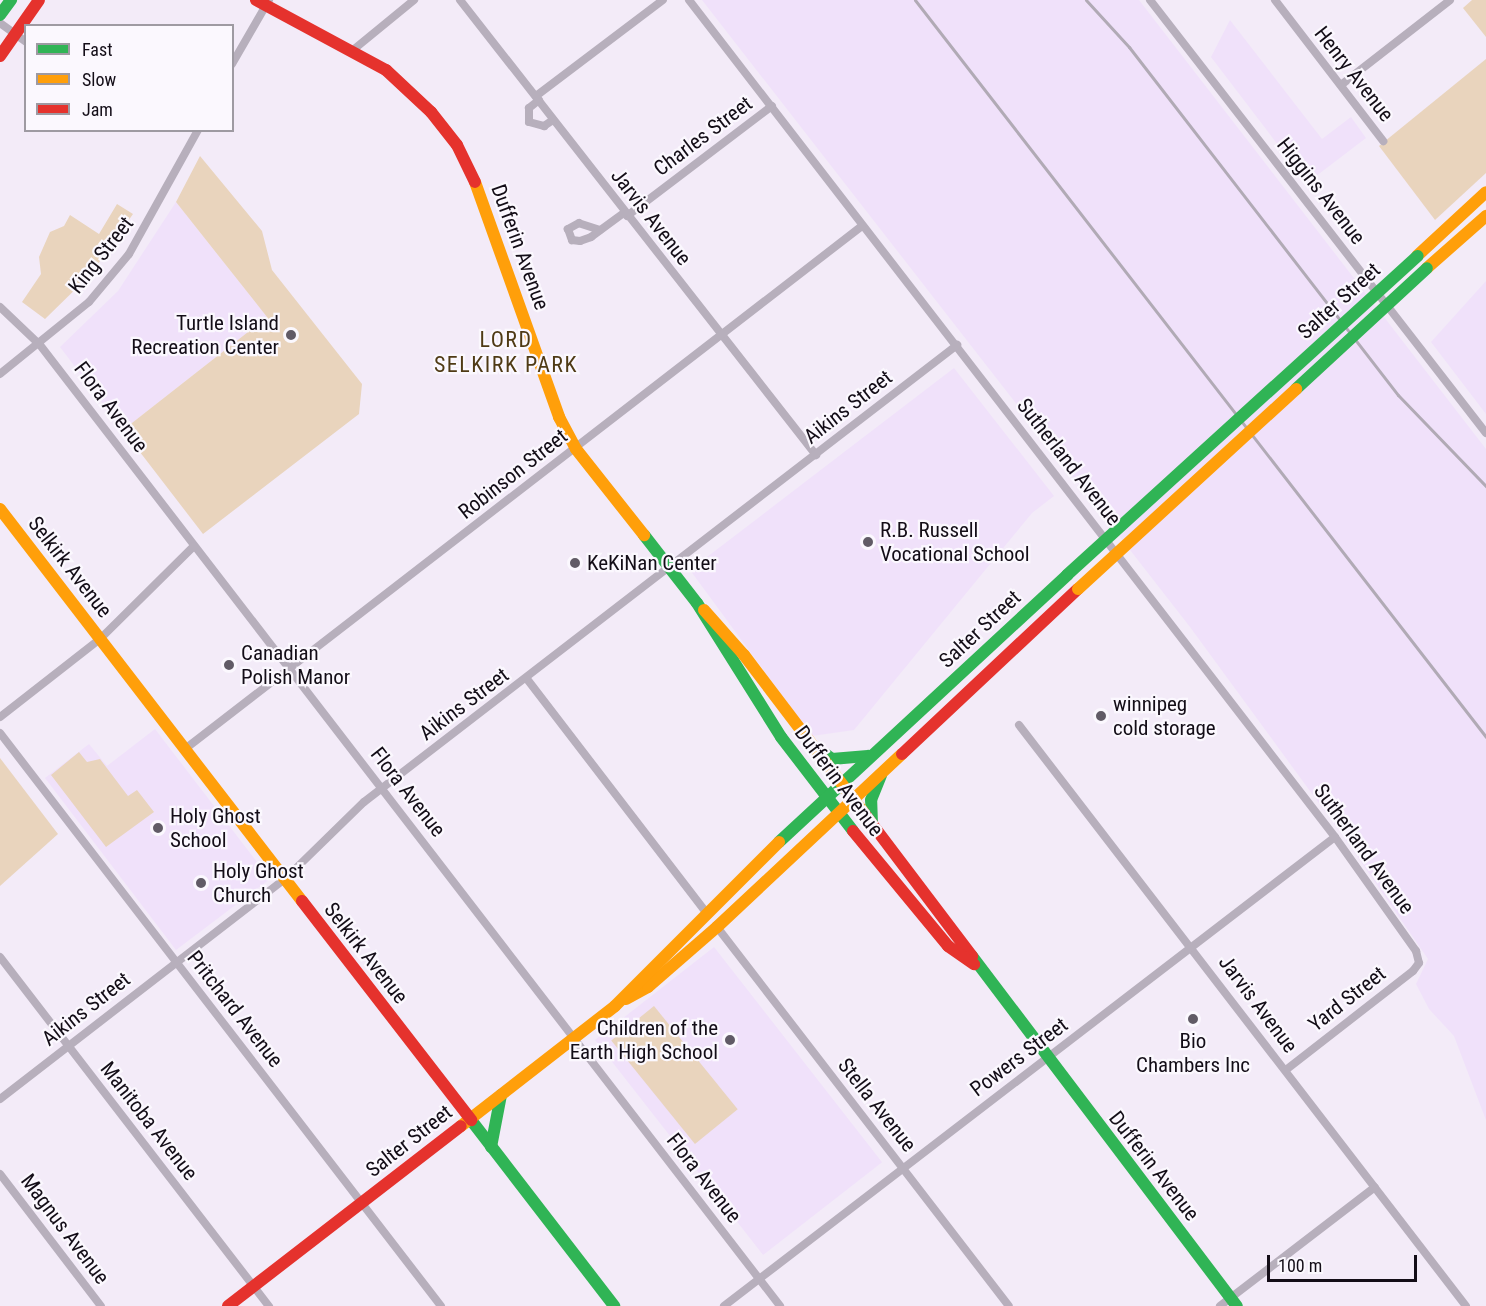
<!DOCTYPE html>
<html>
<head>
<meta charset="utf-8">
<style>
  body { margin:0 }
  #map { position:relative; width:1486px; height:1306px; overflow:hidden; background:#f3ebf8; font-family:"Roboto Condensed",sans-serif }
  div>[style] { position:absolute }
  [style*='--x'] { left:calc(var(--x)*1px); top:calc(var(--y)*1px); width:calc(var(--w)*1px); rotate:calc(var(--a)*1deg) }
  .built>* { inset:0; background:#f0e1fa; transform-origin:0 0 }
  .green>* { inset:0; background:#e9d4bd; transform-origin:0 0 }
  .street>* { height:8px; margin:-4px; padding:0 4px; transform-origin:4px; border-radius:4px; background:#b7afbc }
  .fast>* { height:12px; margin:-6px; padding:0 6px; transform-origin:6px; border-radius:6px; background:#30b455 }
  .slow>* { height:12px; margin:-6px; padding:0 6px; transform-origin:6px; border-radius:6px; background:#ff9f0a }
  .jam>* { height:12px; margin:-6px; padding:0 6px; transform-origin:6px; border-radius:6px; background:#e5322d }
  .rail>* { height:3px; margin:-1.5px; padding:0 1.5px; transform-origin:1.5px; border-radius:1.5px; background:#b1aab5 }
  .fast-bridge>* { height:12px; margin:-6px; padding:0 6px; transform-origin:6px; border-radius:6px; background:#30b455 }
  .slow-bridge>* { height:12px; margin:-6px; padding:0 6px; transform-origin:6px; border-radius:6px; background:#ff9f0a }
  .dots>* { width:16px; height:16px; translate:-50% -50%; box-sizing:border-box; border:3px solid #fbf8fe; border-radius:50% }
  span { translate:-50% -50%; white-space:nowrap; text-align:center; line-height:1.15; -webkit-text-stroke:4.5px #fbf8fe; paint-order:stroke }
  .street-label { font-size:21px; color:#130d17 }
  .poi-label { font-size:21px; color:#130d17 }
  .right { translate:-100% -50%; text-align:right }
  .left { translate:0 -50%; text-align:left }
  .neighbourhood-label { font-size:22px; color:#4f3a15; letter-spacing:1.5px }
  .legend { position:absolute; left:24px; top:24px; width:210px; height:108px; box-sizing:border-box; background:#fbf8fe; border:2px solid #9e9aa2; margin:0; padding:8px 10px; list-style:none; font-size:18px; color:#130d17 }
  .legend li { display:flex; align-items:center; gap:12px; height:30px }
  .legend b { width:30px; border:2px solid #9e9aa2 }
  .scale { position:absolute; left:1267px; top:1255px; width:150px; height:27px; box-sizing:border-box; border:3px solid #130d17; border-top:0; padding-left:8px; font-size:18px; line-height:21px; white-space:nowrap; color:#130d17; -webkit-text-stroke:4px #fbf8fe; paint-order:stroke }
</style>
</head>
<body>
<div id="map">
  <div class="built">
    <div style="clip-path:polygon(702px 0,1139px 0,1486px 449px,1486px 1120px,1454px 1036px,1429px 1009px,1416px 984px,1428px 959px,1348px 843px,1190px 627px)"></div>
    <div style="clip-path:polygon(1230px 20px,1322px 139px,1351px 117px,1366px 138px,1307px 183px,1211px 57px)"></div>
    <div style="clip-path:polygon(176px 202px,267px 317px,123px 430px,60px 347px,118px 291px)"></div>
    <div style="clip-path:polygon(1486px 281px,1486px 414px,1431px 342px)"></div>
    <div style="clip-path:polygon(954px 368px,1054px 496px,1032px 513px,854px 730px,812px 736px,690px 570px)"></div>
    <div style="clip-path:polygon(155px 729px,270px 879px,176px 950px,45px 778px,89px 744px,107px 766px)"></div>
    <div style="left:714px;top:947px;width:273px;height:151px;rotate:52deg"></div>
  </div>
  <div class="green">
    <div style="clip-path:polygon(1472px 0,1486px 0,1486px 37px,1463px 8px)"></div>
    <div style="clip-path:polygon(1486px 59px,1486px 173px,1435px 220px,1379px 146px)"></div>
    <div style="clip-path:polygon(200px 156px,262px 231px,272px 270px,362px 384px,359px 414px,203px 534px,123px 430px,267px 317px,176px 202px)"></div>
    <div style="clip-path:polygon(117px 204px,133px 214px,91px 274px,45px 319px,22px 302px,41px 274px,39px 257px,50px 232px,64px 226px,70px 215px,99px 234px)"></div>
    <div style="clip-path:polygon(79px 752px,87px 762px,100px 759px,128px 796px,137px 790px,154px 812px,106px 847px,51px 775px)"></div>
    <div style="clip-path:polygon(0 758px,58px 834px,0 886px)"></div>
    <div style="left:654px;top:1006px;width:133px;height:55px;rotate:51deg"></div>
  </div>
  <div class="street">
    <div style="--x:460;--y:0;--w:578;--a:51.96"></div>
    <div style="--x:689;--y:0;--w:1057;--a:52.34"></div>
    <div style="--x:1335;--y:837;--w:140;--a:54.6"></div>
    <div style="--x:1416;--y:951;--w:12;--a:76"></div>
    <div style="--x:1419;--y:963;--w:10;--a:127"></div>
    <div style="--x:1413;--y:971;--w:161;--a:142.1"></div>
    <div style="--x:1150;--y:0;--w:548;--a:52.19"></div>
    <div style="--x:1275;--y:0;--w:178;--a:52.5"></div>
    <div style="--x:0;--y:23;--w:32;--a:36"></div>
    <div style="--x:353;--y:50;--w:79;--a:-39.3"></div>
    <div style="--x:232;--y:64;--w:74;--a:-60"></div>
    <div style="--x:1341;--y:85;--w:138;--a:-37.9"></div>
    <div style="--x:536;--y:96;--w:159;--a:-37.1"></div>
    <div style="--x:539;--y:100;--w:13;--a:141"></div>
    <div style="--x:529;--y:108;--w:14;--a:90"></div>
    <div style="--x:529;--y:122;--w:16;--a:15"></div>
    <div style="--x:544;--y:126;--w:11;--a:-34"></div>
    <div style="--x:627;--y:216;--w:182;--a:-37.2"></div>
    <div style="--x:600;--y:230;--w:22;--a:-162"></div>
    <div style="--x:579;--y:223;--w:13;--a:151"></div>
    <div style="--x:568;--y:229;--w:12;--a:70"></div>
    <div style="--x:572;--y:240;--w:8;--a:7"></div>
    <div style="--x:580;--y:241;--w:12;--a:-20"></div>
    <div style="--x:591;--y:237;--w:42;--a:-36.3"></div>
    <div style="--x:0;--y:307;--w:55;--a:43.5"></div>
    <div style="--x:40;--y:345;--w:1213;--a:52.4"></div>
    <div style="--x:0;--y:374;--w:114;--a:-39"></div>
    <div style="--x:89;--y:302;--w:62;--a:-50.2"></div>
    <div style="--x:129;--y:254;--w:142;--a:-60.9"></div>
    <div style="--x:527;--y:679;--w:294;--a:52.5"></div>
    <div style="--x:0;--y:717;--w:127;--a:-38"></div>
    <div style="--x:100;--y:639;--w:132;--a:-44.7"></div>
    <div style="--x:1019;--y:725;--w:733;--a:52.43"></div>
    <div style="--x:0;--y:733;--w:723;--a:52.42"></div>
    <div style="--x:185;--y:749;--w:855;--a:-37.69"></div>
    <div style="--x:717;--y:927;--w:478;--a:52.4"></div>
    <div style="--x:0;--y:957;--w:441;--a:52.4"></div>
    <div style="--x:0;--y:1099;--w:360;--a:-37.7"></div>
    <div style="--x:285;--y:879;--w:110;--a:-44.3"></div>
    <div style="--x:364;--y:802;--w:749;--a:-37.62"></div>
    <div style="--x:0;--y:1174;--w:166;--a:52.6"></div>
    <div style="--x:724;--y:1306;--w:770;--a:-37.51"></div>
    <div style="--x:1220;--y:1306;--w:195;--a:-37.5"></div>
  </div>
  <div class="fast">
    <div style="--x:0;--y:15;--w:19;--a:-54"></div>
    <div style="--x:644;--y:535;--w:86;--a:52.1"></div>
    <div style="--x:697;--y:603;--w:158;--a:57.9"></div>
    <div style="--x:781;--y:737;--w:118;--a:52.5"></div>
    <div style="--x:820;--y:750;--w:15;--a:37"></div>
    <div style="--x:832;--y:759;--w:36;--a:-5"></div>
    <div style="--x:872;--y:824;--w:24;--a:-92"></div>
    <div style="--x:871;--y:800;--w:27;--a:-68"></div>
    <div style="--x:779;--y:842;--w:393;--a:-42.8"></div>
    <div style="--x:972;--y:956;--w:439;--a:52.9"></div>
    <div style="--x:471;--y:1120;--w:235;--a:52.4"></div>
    <div style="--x:491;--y:1147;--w:53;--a:-79.1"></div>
  </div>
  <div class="slow">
    <div style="--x:475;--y:182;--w:250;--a:70.3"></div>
    <div style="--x:559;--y:417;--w:36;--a:62"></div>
    <div style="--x:576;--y:449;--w:110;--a:51.7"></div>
    <div style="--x:1417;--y:256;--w:94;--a:-42.8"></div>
    <div style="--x:1427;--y:268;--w:79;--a:-41.4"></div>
    <div style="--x:0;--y:509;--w:495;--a:52.4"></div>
    <div style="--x:704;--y:610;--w:60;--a:48.4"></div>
    <div style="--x:744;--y:655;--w:197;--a:52.8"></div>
    <div style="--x:626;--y:999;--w:25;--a:-29"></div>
    <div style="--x:648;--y:987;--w:91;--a:-41"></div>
    <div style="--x:717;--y:927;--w:253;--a:-43.1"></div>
    <div style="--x:461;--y:1126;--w:195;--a:-37.9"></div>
    <div style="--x:615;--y:1006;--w:232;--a:-45"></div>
  </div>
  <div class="jam">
    <div style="--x:256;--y:0;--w:148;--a:28.3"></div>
    <div style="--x:386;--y:70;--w:62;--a:43"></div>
    <div style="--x:431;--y:112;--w:42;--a:51.8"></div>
    <div style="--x:457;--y:145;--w:41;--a:64.1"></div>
    <div style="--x:0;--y:56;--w:68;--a:-55.1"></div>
    <div style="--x:902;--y:754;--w:241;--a:-43.2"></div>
    <div style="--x:863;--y:812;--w:181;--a:52.9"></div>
    <div style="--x:853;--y:831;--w:149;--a:50.4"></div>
    <div style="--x:948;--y:946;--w:32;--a:35"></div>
    <div style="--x:302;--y:901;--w:277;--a:52.3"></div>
    <div style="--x:228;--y:1306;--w:294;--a:-37.7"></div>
  </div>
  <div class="rail">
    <div style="--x:915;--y:0;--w:932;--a:52.23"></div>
    <div style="--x:1086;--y:0;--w:64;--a:47.5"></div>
    <div style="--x:1129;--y:47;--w:440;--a:52.3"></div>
    <div style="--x:1398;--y:395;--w:127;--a:46"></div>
  </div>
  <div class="fast-bridge">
    <div style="--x:1296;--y:389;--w:178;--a:-42.7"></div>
    <div style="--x:1067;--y:575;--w:474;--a:-42.3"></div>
  </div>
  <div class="slow-bridge">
    <div style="--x:1078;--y:589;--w:296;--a:-42.5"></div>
  </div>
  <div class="dots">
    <div style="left:291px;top:335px;background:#615b66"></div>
    <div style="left:868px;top:542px;background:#615b66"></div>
    <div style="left:575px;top:563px;background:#615b66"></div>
    <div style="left:229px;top:665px;background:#615b66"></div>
    <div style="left:1101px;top:716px;background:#615b66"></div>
    <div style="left:158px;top:828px;background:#615b66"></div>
    <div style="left:201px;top:883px;background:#615b66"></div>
    <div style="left:1193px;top:1019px;background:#615b66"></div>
    <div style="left:730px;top:1040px;background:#615b66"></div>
  </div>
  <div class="street-label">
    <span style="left:1354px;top:74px;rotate:52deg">Henry Avenue</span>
    <span style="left:703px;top:136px;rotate:-37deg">Charles Street</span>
    <span style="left:1321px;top:191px;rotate:52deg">Higgins Avenue</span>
    <span style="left:651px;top:217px;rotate:52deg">Jarvis Avenue</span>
    <span style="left:520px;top:247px;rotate:70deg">Dufferin Avenue</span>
    <span style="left:101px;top:255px;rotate:-52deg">King Street</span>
    <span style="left:1339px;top:301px;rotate:-42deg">Salter Street</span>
    <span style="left:111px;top:407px;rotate:53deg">Flora Avenue</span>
    <span style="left:848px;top:407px;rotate:-38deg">Aikins Street</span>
    <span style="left:1069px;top:462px;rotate:52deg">Sutherland Avenue</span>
    <span style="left:513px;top:474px;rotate:-38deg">Robinson Street</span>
    <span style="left:70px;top:567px;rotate:52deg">Selkirk Avenue</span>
    <span style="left:980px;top:629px;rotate:-43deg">Salter Street</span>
    <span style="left:464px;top:704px;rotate:-37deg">Aikins Street</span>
    <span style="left:839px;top:781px;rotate:53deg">Dufferin Avenue</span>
    <span style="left:408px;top:792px;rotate:52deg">Flora Avenue</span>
    <span style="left:1364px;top:849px;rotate:54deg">Sutherland Avenue</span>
    <span style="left:366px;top:953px;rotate:52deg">Selkirk Avenue</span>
    <span style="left:1347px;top:999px;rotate:-38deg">Yard Street</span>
    <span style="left:1258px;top:1004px;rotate:53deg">Jarvis Avenue</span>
    <span style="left:86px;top:1009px;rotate:-38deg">Aikins Street</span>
    <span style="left:235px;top:1009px;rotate:52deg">Pritchard Avenue</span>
    <span style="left:1019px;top:1057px;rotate:-37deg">Powers Street</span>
    <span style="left:877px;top:1105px;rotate:52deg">Stella Avenue</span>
    <span style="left:149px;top:1121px;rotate:52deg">Manitoba Avenue</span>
    <span style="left:409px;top:1141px;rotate:-38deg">Salter Street</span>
    <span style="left:1154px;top:1166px;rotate:52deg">Dufferin Avenue</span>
    <span style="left:704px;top:1178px;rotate:52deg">Flora Avenue</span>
    <span style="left:65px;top:1229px;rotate:53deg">Magnus Avenue</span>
  </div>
  <div class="poi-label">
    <span class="right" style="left:279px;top:335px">Turtle Island<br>Recreation Center</span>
    <span class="left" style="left:880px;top:542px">R.B. Russell<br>Vocational School</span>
    <span class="left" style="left:587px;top:563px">KeKiNan Center</span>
    <span class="left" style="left:241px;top:665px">Canadian<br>Polish Manor</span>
    <span class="left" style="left:1113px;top:716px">winnipeg<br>cold storage</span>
    <span class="left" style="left:170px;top:828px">Holy Ghost<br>School</span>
    <span class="left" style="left:213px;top:883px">Holy Ghost<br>Church</span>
    <span class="right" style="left:718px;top:1040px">Children of the<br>Earth High School</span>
    <span style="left:1193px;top:1053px">Bio<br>Chambers Inc</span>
  </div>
  <div class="neighbourhood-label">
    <span style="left:506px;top:352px">LORD<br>SELKIRK PARK</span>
  </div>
  <ul class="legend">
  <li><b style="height:8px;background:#30b455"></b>Fast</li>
  <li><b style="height:8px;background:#ff9f0a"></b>Slow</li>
  <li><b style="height:8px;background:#e5322d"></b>Jam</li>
  </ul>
  <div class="scale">100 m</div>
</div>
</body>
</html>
